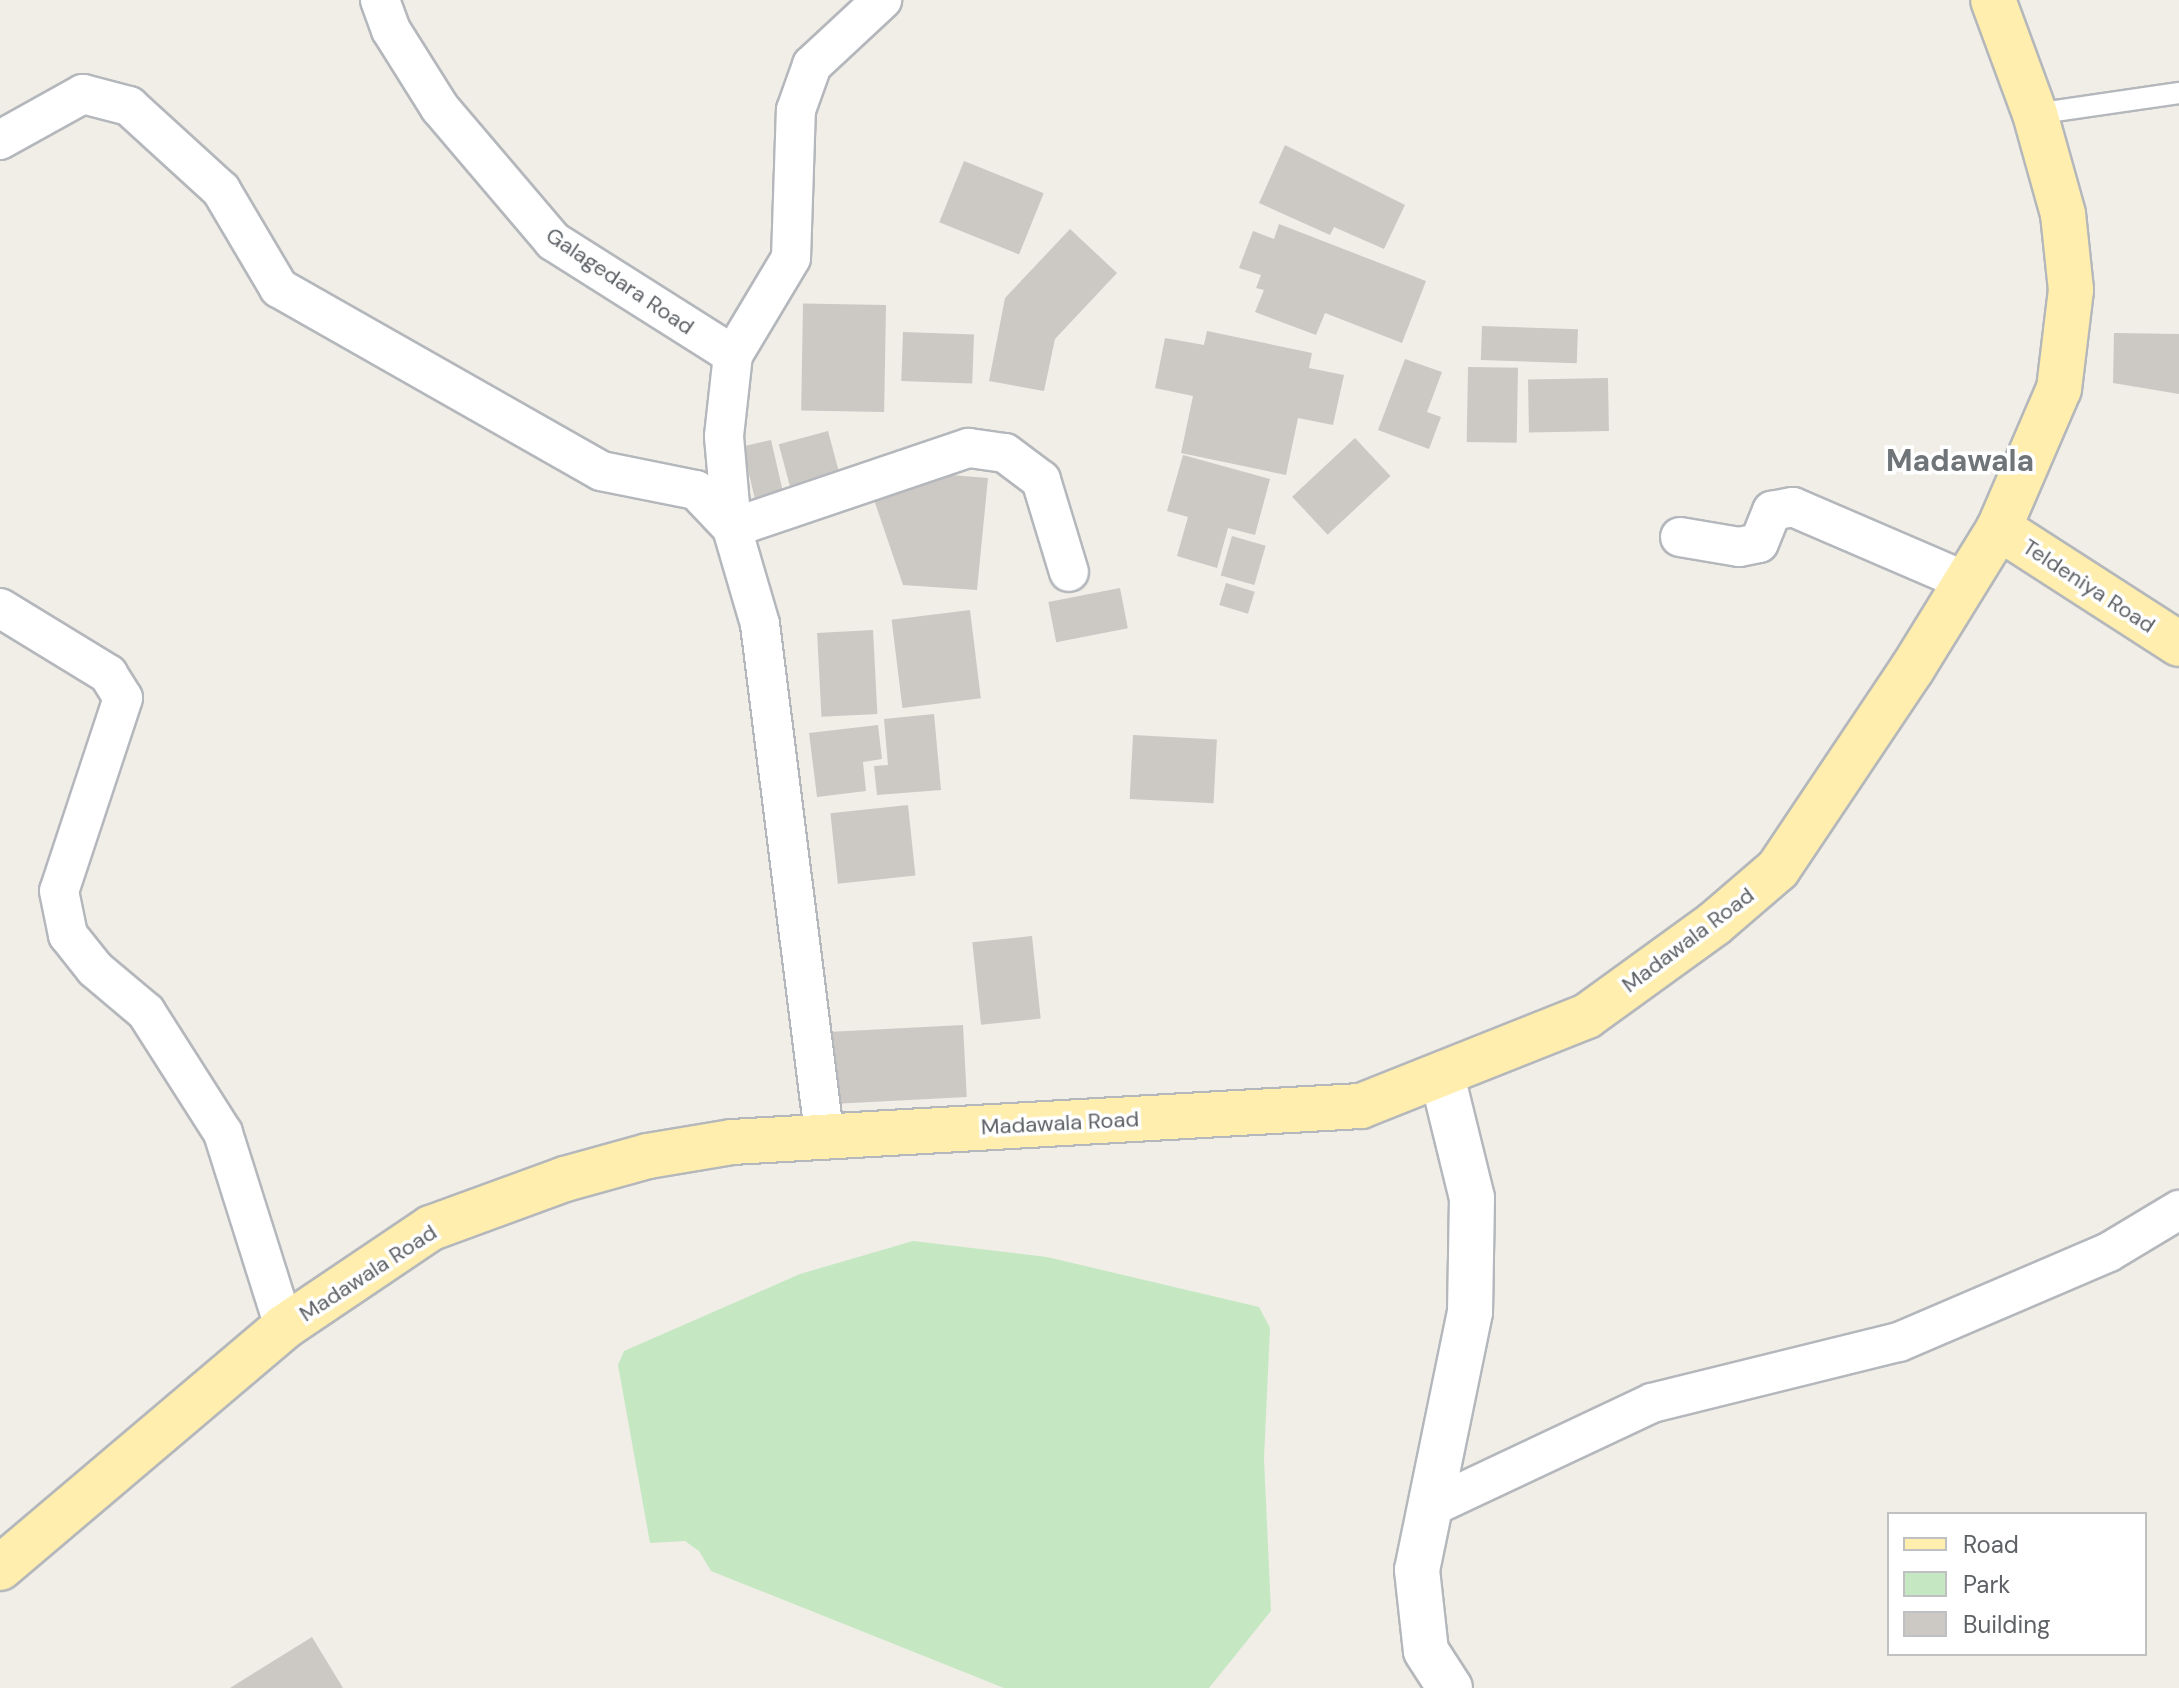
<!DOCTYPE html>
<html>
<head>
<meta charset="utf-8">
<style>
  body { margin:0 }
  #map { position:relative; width:2179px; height:1688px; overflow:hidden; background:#f0eee7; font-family:"DM Sans",sans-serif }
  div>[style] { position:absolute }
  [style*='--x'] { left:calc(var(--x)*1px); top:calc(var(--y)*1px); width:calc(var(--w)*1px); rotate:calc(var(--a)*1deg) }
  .green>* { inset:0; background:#c5e8c3 }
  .building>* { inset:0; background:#ccc8c4; transform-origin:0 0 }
  .roads { filter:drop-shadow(2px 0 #b4b7bb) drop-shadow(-2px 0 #b4b7bb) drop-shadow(0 2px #b4b7bb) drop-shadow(0 -2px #b4b7bb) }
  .service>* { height:20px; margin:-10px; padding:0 10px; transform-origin:10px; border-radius:10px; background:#fff }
  .minor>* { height:38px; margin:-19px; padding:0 19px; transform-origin:19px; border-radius:19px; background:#fff }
  .secondary>* { height:44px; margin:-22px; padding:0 22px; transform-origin:22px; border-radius:22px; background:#fff }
  .primary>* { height:44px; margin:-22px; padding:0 22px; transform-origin:22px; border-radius:22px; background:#ffeead }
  span { translate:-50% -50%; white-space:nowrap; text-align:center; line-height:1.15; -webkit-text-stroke:7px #fff; paint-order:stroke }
  .street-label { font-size:22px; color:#5e6267 }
  .district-label { font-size:30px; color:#6f7479; font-weight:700 }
  .legend { position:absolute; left:1887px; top:1512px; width:260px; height:144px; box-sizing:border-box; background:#fff; border:2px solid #bfc0c2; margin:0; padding:10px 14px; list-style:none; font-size:24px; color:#5e6267 }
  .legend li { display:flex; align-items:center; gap:16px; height:40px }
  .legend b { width:40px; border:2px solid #bfc0c2 }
</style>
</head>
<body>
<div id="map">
  <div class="green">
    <div style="clip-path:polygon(913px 1241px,1047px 1257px,1259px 1307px,1270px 1328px,1264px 1459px,1271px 1611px,1209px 1688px,1004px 1688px,711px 1571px,699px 1551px,685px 1541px,650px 1543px,618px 1365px,624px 1351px,800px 1274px)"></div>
  </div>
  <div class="building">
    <div style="clip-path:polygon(1285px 145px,1405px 205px,1384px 249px,1334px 227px,1330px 235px,1259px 203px)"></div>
    <div style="left:964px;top:161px;width:86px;height:66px;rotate:22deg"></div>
    <div style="clip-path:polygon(1279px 224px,1426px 281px,1402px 343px,1325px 313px,1316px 335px,1255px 312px,1264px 290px,1256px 288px,1261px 275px,1239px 268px,1253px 231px,1274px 239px)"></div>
    <div style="clip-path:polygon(1070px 229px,1117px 273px,1055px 339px,1044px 391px,989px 381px,1005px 298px)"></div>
    <div style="left:886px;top:305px;width:107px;height:83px;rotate:91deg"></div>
    <div style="left:1482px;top:326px;width:96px;height:34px;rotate:2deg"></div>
    <div style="clip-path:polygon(1207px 331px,1312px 353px,1309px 368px,1344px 375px,1333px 425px,1298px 418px,1286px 475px,1181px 453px,1193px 396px,1155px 388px,1165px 338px,1204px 345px)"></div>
    <div style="left:903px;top:332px;width:71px;height:49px;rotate:2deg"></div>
    <div style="clip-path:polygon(2114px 333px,2179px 334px,2179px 394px,2113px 383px)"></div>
    <div style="clip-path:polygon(1405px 359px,1442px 372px,1427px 412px,1441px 417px,1429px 449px,1378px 430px)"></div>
    <div style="left:1468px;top:367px;width:50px;height:75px;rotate:1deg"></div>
    <div style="left:1608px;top:378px;width:53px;height:80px;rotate:89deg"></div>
    <div style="left:828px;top:431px;width:51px;height:51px;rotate:75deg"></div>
    <div style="left:1355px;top:438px;width:52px;height:86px;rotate:47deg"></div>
    <div style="left:771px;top:440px;width:57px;height:29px;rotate:77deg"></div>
    <div style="clip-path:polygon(1183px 455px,1270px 479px,1255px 535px,1228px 528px,1217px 568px,1177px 556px,1188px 517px,1167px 511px)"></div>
    <div style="clip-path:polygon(947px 462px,951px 475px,988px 478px,977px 590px,903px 585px,870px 488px)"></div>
    <div style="left:1232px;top:536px;width:35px;height:41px;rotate:16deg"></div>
    <div style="left:1226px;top:583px;width:30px;height:23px;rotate:17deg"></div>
    <div style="left:1120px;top:588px;width:41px;height:73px;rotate:79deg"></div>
    <div style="left:970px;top:610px;width:89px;height:79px;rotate:83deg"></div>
    <div style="left:873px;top:630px;width:84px;height:56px;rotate:87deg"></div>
    <div style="clip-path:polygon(934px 714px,941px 790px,877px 795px,874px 766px,888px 765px,884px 719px)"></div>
    <div style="clip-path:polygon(878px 725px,882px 759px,863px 762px,866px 791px,817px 797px,809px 733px)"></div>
    <div style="left:1133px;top:735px;width:84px;height:64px;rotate:3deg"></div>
    <div style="left:908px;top:805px;width:71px;height:78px;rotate:84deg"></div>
    <div style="left:1032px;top:936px;width:83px;height:60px;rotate:84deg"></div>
    <div style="left:963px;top:1025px;width:72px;height:135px;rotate:87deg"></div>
    <div style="clip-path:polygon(312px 1637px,343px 1688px,230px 1688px)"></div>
  </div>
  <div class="roads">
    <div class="service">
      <div style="--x:2035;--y:114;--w:146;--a:-8.3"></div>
    </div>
    <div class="minor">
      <div style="--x:380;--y:0;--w:32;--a:70"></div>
      <div style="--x:391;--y:30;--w:92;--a:57.9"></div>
      <div style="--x:440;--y:108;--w:175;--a:49.6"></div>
      <div style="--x:553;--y:241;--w:213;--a:32.3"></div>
      <div style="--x:0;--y:140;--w:95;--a:-29"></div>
      <div style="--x:83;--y:94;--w:48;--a:14.6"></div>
      <div style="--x:129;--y:106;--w:125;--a:42.4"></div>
      <div style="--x:221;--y:190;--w:114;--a:59.4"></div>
      <div style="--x:279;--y:288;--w:370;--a:29.6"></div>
      <div style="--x:601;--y:471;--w:97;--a:11.3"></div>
      <div style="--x:696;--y:490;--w:52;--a:46.5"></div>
      <div style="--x:732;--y:528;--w:250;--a:-18.7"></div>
      <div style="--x:969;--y:448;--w:36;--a:8"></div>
      <div style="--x:1005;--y:453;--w:45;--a:36.9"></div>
      <div style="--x:1041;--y:480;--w:96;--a:73.1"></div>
      <div style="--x:1680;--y:537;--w:60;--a:9.6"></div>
      <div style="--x:1739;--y:547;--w:20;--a:-11"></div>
      <div style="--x:1759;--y:543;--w:35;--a:-68"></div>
      <div style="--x:1772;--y:511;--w:21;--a:-11"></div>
      <div style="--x:1793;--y:507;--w:189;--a:23.3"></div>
      <div style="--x:0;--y:608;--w:127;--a:31.4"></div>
      <div style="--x:108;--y:674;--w:28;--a:58"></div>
      <div style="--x:123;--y:698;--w:203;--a:108.3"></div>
      <div style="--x:59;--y:891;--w:45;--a:78.4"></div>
      <div style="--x:68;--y:935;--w:43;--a:51.5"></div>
      <div style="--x:95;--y:969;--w:67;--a:40.1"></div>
      <div style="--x:146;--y:1012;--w:143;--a:57.5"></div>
      <div style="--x:223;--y:1133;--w:203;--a:72.5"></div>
      <div style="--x:824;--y:1133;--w:513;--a:-97.17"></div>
      <div style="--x:760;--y:624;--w:100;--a:-106.3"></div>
      <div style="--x:732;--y:528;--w:92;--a:-95"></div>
      <div style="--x:724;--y:436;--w:81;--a:-83.7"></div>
      <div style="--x:733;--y:355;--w:113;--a:-59.1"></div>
      <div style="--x:791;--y:258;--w:148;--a:-88.1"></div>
      <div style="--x:796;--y:110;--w:48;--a:-70.4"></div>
      <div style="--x:812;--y:65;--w:96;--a:-42.9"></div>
      <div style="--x:1431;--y:1507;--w:244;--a:-25.2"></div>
      <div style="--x:1652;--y:1403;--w:254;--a:-13.9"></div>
      <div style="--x:1899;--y:1342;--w:228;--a:-23.2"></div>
      <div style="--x:2109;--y:1252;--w:82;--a:-31"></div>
    </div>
    <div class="secondary">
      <div style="--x:1442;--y:1076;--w:126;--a:76.2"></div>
      <div style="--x:1472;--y:1198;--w:114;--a:91"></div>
      <div style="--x:1470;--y:1312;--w:263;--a:101.6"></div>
      <div style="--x:1417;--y:1570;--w:81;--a:83.7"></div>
      <div style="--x:1426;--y:1651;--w:44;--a:57"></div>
    </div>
    <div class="primary">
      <div style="--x:1999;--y:528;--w:214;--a:32.8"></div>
      <div style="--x:0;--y:1568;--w:372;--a:-40.3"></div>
      <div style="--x:284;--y:1327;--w:177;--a:-34"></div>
      <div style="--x:431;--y:1228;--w:143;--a:-20.1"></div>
      <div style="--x:565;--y:1179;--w:86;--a:-15.5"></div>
      <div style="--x:648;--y:1156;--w:85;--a:-9.5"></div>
      <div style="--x:732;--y:1142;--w:630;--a:-3.28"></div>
      <div style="--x:1361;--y:1106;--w:243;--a:-21.7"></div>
      <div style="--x:1587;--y:1016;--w:157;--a:-35.9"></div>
      <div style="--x:1714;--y:924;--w:84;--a:-40.7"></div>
      <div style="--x:1778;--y:869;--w:241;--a:-56.2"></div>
      <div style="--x:1912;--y:669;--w:166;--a:-58.3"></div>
      <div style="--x:1999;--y:528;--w:151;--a:-66.7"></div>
      <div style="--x:2059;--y:389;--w:100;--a:-83.1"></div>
      <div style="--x:2071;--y:290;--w:76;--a:-96"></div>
      <div style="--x:2063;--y:214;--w:104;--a:-105.6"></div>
      <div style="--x:2035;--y:114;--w:121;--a:-110.2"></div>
    </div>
  </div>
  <div class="street-label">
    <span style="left:620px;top:281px;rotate:34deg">Galagedara Road</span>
    <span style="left:2089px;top:586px;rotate:33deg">Teldeniya Road</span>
    <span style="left:1688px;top:940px;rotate:-37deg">Madawala Road</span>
    <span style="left:1060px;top:1123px;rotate:-3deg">Madawala Road</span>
    <span style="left:368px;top:1273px;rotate:-33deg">Madawala Road</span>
  </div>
  <div class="district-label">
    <span style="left:1960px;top:461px">Madawala</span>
  </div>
  <ul class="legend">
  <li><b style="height:10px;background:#ffeead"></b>Road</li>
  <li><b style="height:22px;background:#c5e8c3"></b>Park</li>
  <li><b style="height:22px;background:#ccc8c4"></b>Building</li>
  </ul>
</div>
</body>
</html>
